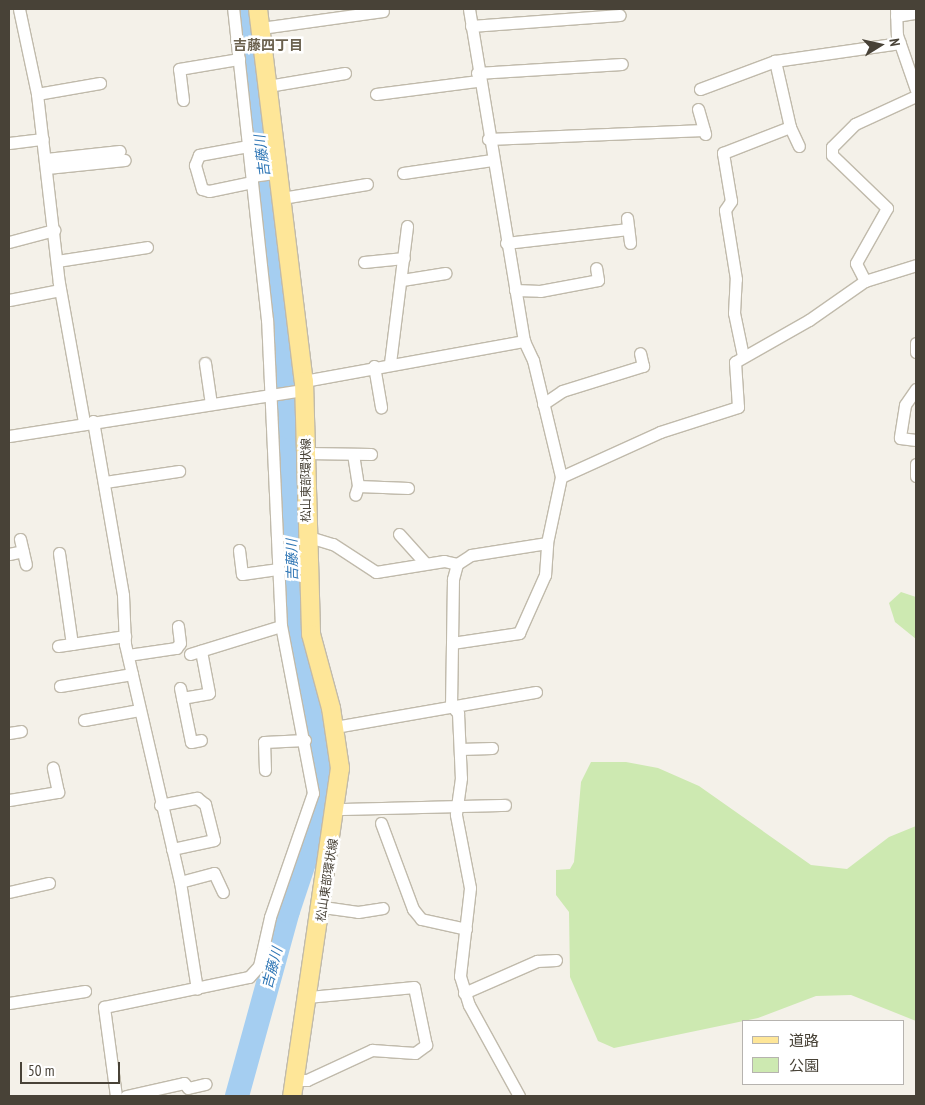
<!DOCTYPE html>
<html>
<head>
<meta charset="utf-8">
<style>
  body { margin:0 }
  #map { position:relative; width:925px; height:1105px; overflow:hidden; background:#f4f1e9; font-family:"PT Sans Narrow","Noto Sans JP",sans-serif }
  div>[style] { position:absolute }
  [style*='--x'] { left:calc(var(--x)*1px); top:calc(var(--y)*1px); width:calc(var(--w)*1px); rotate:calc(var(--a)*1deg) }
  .green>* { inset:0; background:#cde9b1 }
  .river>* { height:24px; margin:-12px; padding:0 12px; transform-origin:12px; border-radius:12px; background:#a5cef1 }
  .roads { filter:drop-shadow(1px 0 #c0baab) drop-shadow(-1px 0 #c0baab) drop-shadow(0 1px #c0baab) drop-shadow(0 -1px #c0baab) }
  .minor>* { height:11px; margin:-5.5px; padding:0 5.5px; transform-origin:5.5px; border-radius:5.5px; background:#fff }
  .primary>* { height:18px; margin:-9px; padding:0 9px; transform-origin:9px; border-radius:9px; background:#fee698 }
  span { translate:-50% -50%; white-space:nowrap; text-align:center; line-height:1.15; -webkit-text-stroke:5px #fff; paint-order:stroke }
  .street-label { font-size:12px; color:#484237 }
  .neighbourhood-label { font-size:14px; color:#6b614e; font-weight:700 }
  .water-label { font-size:14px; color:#2f76b5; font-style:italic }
  .frame { position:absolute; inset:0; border:10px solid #484237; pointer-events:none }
  .legend { position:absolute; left:742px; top:1020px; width:162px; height:65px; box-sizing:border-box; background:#fff; border:1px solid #b6b3af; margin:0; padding:6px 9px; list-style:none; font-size:15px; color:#484237 }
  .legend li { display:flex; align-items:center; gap:10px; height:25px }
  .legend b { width:25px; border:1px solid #b6b3af }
  .north { position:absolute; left:855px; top:20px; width:50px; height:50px; -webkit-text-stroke:4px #fff; paint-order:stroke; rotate:80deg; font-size:14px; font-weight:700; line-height:20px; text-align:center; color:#484237 }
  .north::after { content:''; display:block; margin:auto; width:18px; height:22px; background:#484237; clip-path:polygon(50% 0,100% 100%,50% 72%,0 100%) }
  .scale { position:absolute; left:20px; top:1062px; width:100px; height:22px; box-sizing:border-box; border:2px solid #484237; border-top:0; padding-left:6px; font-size:15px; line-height:18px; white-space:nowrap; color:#484237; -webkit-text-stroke:4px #fff; paint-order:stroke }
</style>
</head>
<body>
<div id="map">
  <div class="green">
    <div style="clip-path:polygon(901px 592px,916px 597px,916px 639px,895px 622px,889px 603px)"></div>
    <div style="clip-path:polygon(591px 762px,626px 762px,658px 768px,699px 786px,811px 865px,847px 869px,889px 837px,916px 826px,916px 1021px,851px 995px,816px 996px,758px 1018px,614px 1048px,598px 1041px,570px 977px,569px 912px,556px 895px,556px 870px,570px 869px,574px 862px,581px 782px)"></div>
  </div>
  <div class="river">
    <div style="--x:237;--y:1096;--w:192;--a:-74.6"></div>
    <div style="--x:288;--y:911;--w:120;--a:-71.6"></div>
    <div style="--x:326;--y:797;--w:169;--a:-101.2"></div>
    <div style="--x:293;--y:631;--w:204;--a:-91.1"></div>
    <div style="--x:289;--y:427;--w:420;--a:-96"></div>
  </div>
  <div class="roads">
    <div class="minor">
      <div style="--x:19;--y:9;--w:87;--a:78"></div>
      <div style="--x:37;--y:94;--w:190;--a:83.4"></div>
      <div style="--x:59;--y:283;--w:141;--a:79.8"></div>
      <div style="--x:469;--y:9;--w:337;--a:80.6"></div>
      <div style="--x:524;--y:341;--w:21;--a:65"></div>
      <div style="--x:533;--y:360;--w:120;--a:76.5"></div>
      <div style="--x:561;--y:477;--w:67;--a:102"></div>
      <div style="--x:547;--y:543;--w:77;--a:171"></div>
      <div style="--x:471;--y:555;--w:17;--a:147"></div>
      <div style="--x:457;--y:564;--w:16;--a:105"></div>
      <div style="--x:453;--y:579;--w:126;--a:90.9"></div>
      <div style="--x:451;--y:705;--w:11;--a:49"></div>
      <div style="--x:458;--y:713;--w:65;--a:87.4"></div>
      <div style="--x:461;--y:778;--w:37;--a:98"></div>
      <div style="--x:456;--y:815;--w:74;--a:79.1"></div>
      <div style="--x:470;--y:888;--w:89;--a:96.5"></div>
      <div style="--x:460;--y:976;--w:30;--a:73"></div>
      <div style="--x:469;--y:1005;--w:104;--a:61.2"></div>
      <div style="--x:896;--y:9;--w:26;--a:88"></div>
      <div style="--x:897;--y:35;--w:58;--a:70.9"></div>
      <div style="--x:896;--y:16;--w:20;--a:-9"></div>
      <div style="--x:471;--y:26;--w:149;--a:-4.2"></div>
      <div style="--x:261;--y:28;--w:123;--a:-7.9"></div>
      <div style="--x:477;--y:73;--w:145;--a:-3.6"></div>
      <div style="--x:268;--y:86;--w:78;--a:-9.6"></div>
      <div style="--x:700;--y:89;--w:80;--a:-20.5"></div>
      <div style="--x:37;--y:94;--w:64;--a:-9.9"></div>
      <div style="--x:376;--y:94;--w:103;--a:-7.3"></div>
      <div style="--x:183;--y:100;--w:31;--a:-97"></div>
      <div style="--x:179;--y:69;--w:61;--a:-9.5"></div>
      <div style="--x:698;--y:109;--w:26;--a:74"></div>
      <div style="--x:790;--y:127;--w:21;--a:65"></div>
      <div style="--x:488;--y:139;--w:216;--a:-2.4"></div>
      <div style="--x:9;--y:143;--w:34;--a:-7"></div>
      <div style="--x:248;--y:146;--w:50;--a:169.6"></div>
      <div style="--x:199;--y:155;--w:11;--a:112"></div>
      <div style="--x:195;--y:165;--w:25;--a:74"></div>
      <div style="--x:202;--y:189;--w:7;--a:16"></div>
      <div style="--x:209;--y:191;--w:44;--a:-11.8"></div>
      <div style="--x:46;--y:159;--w:74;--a:-6.2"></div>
      <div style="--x:47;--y:168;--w:78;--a:-5.9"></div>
      <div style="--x:403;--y:173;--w:90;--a:-8.3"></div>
      <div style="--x:252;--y:176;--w:27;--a:-8"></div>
      <div style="--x:282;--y:198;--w:86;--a:-9.4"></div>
      <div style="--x:627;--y:218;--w:25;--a:83"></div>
      <div style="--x:9;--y:242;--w:47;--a:-14.9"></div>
      <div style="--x:506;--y:243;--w:123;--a:-6.5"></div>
      <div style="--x:57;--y:261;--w:91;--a:-8.8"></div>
      <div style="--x:364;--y:262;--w:40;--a:-5.7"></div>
      <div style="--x:402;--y:280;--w:44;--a:-9.2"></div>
      <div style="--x:865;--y:281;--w:20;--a:-117"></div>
      <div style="--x:856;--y:263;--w:63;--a:-60.6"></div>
      <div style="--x:887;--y:208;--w:76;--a:-136.1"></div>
      <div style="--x:832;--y:155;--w:8;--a:-90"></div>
      <div style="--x:832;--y:147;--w:33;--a:-45"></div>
      <div style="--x:855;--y:124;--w:67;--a:-24.7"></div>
      <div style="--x:515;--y:290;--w:25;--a:2"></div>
      <div style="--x:540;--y:291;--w:59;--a:-10.7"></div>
      <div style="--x:598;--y:280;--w:12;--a:-99"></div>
      <div style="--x:9;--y:300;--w:52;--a:-11.1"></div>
      <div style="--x:916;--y:343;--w:9;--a:90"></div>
      <div style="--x:743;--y:356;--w:44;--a:-101.8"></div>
      <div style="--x:734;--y:313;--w:34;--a:-87"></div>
      <div style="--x:736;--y:279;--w:70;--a:-99.1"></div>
      <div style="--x:725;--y:210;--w:11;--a:-56"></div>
      <div style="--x:731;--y:201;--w:49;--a:-99.5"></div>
      <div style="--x:723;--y:153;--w:72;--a:-21.2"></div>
      <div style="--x:790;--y:127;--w:68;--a:-102.8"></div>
      <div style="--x:775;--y:61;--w:126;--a:-8.2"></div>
      <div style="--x:205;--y:363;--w:41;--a:81.7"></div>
      <div style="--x:390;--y:363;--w:138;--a:-82.9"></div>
      <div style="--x:374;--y:366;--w:42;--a:80.3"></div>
      <div style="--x:304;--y:381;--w:224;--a:-10.3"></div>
      <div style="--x:916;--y:389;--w:19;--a:125"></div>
      <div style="--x:905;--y:405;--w:33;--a:99"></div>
      <div style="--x:900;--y:438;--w:16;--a:7"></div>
      <div style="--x:543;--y:404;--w:23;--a:-34"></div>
      <div style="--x:562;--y:391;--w:85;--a:-17.2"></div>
      <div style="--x:643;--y:366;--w:13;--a:-103"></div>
      <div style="--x:93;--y:421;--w:177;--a:80.2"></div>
      <div style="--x:123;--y:595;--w:49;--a:87.7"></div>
      <div style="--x:125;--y:644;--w:244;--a:77"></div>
      <div style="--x:180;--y:882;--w:108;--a:81"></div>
      <div style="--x:9;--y:436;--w:299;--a:-8.9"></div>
      <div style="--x:306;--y:453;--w:65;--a:0.9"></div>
      <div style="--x:353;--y:454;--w:32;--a:81"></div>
      <div style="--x:358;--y:486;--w:9;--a:108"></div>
      <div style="--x:916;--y:464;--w:12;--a:90"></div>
      <div style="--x:561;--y:477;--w:109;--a:-24.4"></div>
      <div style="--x:660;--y:432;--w:82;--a:-17.8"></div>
      <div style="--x:738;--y:407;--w:45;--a:-93.8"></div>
      <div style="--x:735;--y:362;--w:85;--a:-29.6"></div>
      <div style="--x:809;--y:320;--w:68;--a:-34.9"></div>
      <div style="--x:865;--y:281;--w:53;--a:-17.4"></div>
      <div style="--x:105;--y:482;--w:75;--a:-8.5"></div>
      <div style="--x:358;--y:486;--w:50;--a:2.3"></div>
      <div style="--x:399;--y:534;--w:39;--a:48"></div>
      <div style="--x:306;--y:536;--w:28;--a:17"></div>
      <div style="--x:333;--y:544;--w:51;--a:33.1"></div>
      <div style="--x:376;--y:572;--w:69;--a:-9.2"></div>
      <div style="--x:444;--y:561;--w:13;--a:13"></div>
      <div style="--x:20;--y:539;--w:26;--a:77"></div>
      <div style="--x:239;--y:550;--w:24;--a:83"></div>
      <div style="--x:242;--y:574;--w:37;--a:-8"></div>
      <div style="--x:59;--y:553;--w:92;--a:81.9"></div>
      <div style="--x:9;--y:554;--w:14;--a:-12"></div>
      <div style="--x:452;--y:643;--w:68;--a:-8.5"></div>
      <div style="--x:519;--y:633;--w:64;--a:-65.9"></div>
      <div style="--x:545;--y:575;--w:32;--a:-86"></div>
      <div style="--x:58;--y:646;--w:68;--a:-8.5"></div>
      <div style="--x:190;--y:654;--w:95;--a:-17.1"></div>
      <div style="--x:128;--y:655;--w:49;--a:-8.3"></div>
      <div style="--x:176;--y:648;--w:6;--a:-51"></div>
      <div style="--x:180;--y:643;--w:17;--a:-97"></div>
      <div style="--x:60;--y:686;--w:73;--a:-9.5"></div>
      <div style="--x:180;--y:688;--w:55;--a:78.5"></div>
      <div style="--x:191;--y:742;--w:10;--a:-11"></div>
      <div style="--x:182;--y:698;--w:27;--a:-10"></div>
      <div style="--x:209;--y:693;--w:43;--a:-100.8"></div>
      <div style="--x:84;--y:720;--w:56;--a:-10.3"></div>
      <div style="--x:335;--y:727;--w:204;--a:-9.9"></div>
      <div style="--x:9;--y:733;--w:12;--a:-9"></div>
      <div style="--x:460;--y:749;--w:32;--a:-2"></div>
      <div style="--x:265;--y:770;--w:28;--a:-92"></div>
      <div style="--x:264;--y:742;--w:41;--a:-2.8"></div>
      <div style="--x:9;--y:800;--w:50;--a:-9.3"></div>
      <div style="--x:58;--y:792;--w:25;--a:-102"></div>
      <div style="--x:160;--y:805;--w:38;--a:-11"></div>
      <div style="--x:197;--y:798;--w:10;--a:37"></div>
      <div style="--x:205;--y:804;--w:37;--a:76"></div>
      <div style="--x:214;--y:840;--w:43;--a:167.9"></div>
      <div style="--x:338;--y:809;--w:167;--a:-1.4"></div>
      <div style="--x:381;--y:823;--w:92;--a:69.6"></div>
      <div style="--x:413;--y:909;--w:13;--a:51"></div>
      <div style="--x:421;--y:919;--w:46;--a:12.5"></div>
      <div style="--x:180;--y:882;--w:35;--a:-15"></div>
      <div style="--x:214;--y:873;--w:21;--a:65"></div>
      <div style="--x:9;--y:892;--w:41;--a:-12.7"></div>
      <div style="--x:323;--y:907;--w:35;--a:8"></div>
      <div style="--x:358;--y:912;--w:25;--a:-9"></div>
      <div style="--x:464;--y:993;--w:80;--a:-23.7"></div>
      <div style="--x:537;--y:961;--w:19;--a:-3"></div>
      <div style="--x:9;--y:1003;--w:77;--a:-9"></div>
      <div style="--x:295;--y:1080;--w:12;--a:0"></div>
      <div style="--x:307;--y:1080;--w:72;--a:-24.8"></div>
      <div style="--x:372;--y:1050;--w:43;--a:4"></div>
      <div style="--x:415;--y:1053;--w:14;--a:-36"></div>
      <div style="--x:426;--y:1045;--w:59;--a:-101.7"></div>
      <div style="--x:414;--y:987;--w:105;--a:174.6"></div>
      <div style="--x:116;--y:1096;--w:90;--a:-97.7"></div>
      <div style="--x:104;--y:1007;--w:148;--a:-11.7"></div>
      <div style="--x:249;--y:977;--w:15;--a:-48"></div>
      <div style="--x:259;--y:966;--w:50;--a:-77.3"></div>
      <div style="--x:270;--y:917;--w:131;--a:-70.9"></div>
      <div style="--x:313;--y:793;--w:170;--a:-100.8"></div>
      <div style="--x:281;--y:626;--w:306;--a:-92.6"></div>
      <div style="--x:267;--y:320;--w:313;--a:-96.2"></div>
      <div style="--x:126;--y:1096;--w:59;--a:-12.6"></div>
      <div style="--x:184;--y:1083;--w:6;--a:51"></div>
      <div style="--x:188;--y:1088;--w:18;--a:-13"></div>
    </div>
    <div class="primary">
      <div style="--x:258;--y:9;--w:375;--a:83"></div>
      <div style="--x:304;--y:381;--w:253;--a:88.4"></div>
      <div style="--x:311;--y:634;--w:77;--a:74.9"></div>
      <div style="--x:331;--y:708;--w:61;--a:81.5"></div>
      <div style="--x:340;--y:768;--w:331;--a:98.3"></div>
    </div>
  </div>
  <div class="street-label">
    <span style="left:306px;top:480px;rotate:-90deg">松山東部環状線</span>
    <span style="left:327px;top:880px;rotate:-81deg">松山東部環状線</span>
  </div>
  <div class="neighbourhood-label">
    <span style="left:268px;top:45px">吉藤四丁目</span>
  </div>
  <div class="water-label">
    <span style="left:262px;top:156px;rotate:-97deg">吉藤川</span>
    <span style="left:292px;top:560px;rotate:-91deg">吉藤川</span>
    <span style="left:272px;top:968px;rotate:-75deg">吉藤川</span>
  </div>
  <div class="frame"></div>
  <ul class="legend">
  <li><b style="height:6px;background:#fee698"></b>道路</li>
  <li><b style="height:14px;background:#cde9b1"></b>公園</li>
  </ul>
  <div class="north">N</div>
  <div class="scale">50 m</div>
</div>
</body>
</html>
